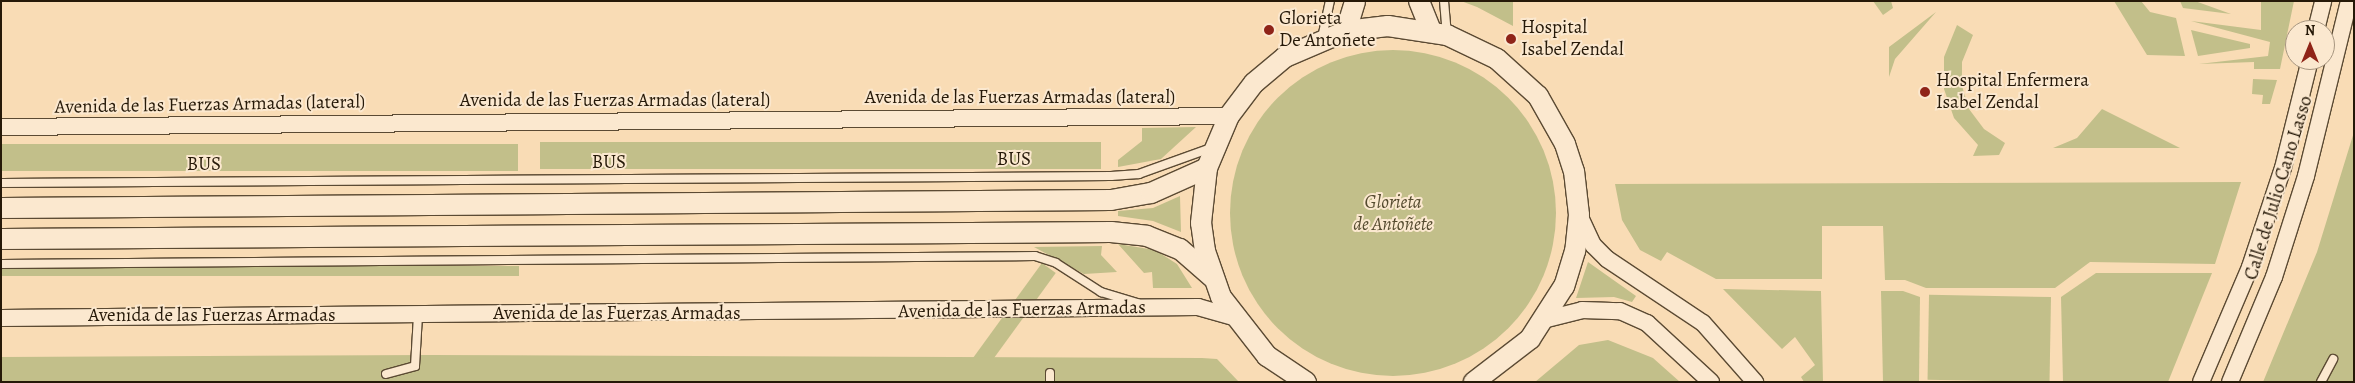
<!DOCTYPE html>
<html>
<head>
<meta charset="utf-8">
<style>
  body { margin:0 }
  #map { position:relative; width:2355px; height:383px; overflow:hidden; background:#f9dcb5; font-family:Alegreya,serif }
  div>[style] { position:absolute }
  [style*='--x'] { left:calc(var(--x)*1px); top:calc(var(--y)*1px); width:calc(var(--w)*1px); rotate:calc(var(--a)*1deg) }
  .green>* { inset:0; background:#c2bf8a; transform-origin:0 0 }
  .round { border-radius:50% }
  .roads { filter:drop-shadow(1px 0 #5b4a33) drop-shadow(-1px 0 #5b4a33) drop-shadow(0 1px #5b4a33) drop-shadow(0 -1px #5b4a33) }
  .service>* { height:8px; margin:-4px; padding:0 4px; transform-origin:4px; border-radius:4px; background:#fbe8cf }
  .minor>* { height:16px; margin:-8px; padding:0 8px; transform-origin:8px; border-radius:8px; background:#fbe8cf }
  .tertiary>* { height:20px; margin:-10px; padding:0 10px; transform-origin:10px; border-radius:10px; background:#fbe8cf }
  .dots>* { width:14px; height:14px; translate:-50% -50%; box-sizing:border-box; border:2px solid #fbe8cf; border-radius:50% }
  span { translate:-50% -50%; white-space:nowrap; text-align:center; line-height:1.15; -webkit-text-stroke:4px #fbe8cf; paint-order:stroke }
  .poi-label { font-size:19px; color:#261908 }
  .left { translate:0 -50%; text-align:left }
  .street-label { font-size:19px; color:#261908 }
  .park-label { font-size:19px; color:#554b2f; font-style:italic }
  .frame { position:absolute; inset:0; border:2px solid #261908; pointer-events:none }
  .north { position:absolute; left:2285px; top:20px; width:50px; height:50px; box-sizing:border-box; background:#fbe8cf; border:1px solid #a6957f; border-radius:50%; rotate:0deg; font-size:14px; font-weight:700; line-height:20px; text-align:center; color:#261908 }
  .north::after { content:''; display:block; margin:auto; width:18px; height:22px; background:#8f2418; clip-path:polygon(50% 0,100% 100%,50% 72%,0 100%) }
</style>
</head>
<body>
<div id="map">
  <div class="green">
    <div style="clip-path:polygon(1461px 1px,1513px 1px,1513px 26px,1477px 7px)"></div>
    <div style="clip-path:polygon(1873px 1px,1891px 1px,1893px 8px,1883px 15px)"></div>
    <div style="clip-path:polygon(2114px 1px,2141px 1px,2150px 12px,2176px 18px,2185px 56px,2147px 55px)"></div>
    <div style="clip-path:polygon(2180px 1px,2195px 1px,2231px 14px,2183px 8px)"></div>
    <div style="clip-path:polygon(2261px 1px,2294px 1px,2280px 69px,2254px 69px,2254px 62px,2199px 64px,2268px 56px,2270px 42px,2191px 21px,2261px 30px)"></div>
    <div style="clip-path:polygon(1936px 12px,1895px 59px,1889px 77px,1889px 47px)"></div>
    <div style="clip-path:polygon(1957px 25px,1973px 35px,1962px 62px,1962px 86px,1969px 109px,1984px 129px,2005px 143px,1999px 155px,1973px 156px,1978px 145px,1954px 118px,1944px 89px,1944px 57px)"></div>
    <div style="clip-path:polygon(2191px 30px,2250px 44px,2250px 48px,2198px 56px)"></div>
    <div class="round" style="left:1230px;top:50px;width:326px;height:326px"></div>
    <div style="clip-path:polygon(2253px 79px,2277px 80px,2270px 104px,2262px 104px,2263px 95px,2252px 94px)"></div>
    <div style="clip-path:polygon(2102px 109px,2180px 148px,2053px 148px,2077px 138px)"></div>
    <div style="clip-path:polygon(1196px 127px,1161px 159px,1118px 167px,1118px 160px,1142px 141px,1142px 128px)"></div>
    <div style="clip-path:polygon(2354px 132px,2354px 382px,2263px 382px,2317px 252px)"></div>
    <div style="left:1101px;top:142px;width:27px;height:561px;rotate:90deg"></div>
    <div style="left:518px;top:144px;width:27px;height:517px;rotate:90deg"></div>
    <div style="clip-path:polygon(2241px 182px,2215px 264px,2090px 262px,2055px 288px,1926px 288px,1905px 280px,1885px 280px,1883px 226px,1822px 226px,1822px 279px,1716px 279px,1667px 252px,1661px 261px,1640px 250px,1622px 220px,1615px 184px)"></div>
    <div style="clip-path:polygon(1180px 196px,1181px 232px,1153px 221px,1118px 216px,1118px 211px,1153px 208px)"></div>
    <div style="clip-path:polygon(1118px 244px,1155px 250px,1177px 264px,1192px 288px,1153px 288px,1152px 272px,1144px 273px)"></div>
    <div style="clip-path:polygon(1102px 246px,1101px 255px,1117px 272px,1084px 274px,1034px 247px)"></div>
    <div style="clip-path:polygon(1588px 262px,1636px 296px,1632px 302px,1614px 297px,1576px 298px)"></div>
    <div style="left:1042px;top:263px;width:17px;height:501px;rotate:36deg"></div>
    <div style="left:519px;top:266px;width:10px;height:518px;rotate:90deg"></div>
    <div style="clip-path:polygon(2096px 273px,2212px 273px,2168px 382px,2063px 382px,2061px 297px)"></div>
    <div style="clip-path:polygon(1723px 289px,1821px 291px,1823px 382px,1804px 382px,1801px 377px,1815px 365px,1795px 337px,1782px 349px)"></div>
    <div style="clip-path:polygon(1881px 291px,1903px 291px,1920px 297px,1919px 382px,1883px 382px)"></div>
    <div style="left:2051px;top:297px;width:85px;height:122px;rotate:91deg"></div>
    <div style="clip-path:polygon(1608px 340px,1653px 358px,1680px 382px,1535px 382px,1579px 345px)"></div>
    <div style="clip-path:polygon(430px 355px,1202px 358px,1217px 359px,1239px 382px,1px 382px,1px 357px)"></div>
  </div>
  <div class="roads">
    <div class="service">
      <div style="--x:1444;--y:1;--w:34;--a:85"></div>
      <div style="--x:1322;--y:38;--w:38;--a:-78"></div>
      <div style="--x:1;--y:183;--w:1110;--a:-0.36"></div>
      <div style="--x:1111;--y:176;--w:28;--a:-4"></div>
      <div style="--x:1139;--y:174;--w:77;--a:-19.9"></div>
      <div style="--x:1;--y:264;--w:1034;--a:-0.44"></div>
      <div style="--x:1035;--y:256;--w:22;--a:18"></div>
      <div style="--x:1056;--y:263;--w:54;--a:32.8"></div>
      <div style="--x:1101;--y:292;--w:39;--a:17"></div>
      <div style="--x:1050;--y:373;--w:9;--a:90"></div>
      <div style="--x:386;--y:374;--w:30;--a:-15"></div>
      <div style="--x:415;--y:366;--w:51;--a:-86.6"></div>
      <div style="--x:2321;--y:382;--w:26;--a:-62"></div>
    </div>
    <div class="minor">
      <div style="--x:2316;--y:30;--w:30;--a:-76"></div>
      <div style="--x:1;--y:127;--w:1228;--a:-0.51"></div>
      <div style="--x:1579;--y:215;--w:33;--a:65"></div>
      <div style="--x:1593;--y:245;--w:20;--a:45"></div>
      <div style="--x:1607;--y:259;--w:115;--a:33.7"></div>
      <div style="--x:1703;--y:323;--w:79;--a:48.6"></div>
      <div style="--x:1;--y:318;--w:1197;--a:-0.53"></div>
      <div style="--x:1198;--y:307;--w:35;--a:16"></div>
      <div style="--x:1547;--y:319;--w:36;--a:-14"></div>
      <div style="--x:1582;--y:310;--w:38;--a:2"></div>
      <div style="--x:1620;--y:311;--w:30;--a:24"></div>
      <div style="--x:1647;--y:323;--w:87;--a:42.7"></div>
      <div style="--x:2201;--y:382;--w:125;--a:-66.9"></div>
      <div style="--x:2250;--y:267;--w:104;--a:-71.6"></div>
      <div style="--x:2283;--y:168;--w:111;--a:-76"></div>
      <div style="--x:2230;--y:382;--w:114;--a:-67.3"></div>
      <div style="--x:2274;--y:277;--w:106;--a:-72.4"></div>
      <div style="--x:2306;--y:176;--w:180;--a:-76.2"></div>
    </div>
    <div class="tertiary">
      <div style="--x:1419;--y:1;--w:31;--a:68"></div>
      <div style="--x:1346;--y:31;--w:31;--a:-73"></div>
      <div style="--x:1;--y:208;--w:1110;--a:-0.41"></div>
      <div style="--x:1111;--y:200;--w:41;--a:-9.9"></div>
      <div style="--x:1151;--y:193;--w:61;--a:-24.1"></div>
      <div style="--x:1;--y:239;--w:1110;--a:-0.36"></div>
      <div style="--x:1111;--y:232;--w:36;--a:6"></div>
      <div style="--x:1147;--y:236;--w:35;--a:22"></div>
      <div style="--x:1180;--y:249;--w:43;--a:41.2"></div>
      <div style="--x:1306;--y:382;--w:47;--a:-146.3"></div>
      <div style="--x:1267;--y:356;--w:75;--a:-127.9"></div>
      <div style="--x:1221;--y:297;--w:49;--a:-109.2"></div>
      <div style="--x:1205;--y:251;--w:28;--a:-98"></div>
      <div style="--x:1201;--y:223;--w:55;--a:-83.8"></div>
      <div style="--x:1207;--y:168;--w:56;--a:-67.1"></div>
      <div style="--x:1229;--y:116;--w:41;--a:-52.9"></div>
      <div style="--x:1254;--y:83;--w:40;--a:-40"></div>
      <div style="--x:1285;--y:57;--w:66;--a:-23.1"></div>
      <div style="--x:1346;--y:31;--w:42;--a:-6.8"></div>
      <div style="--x:1388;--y:26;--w:60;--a:8.7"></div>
      <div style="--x:1447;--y:35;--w:55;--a:25.6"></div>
      <div style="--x:1497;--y:59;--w:55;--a:42.1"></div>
      <div style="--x:1538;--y:96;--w:55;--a:60.6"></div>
      <div style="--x:1565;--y:144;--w:28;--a:72"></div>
      <div style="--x:1574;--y:171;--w:44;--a:83.5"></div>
      <div style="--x:1579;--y:215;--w:36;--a:96"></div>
      <div style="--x:1575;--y:251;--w:37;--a:107"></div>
      <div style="--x:1564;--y:286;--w:63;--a:122.7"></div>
      <div style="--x:1530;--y:339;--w:71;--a:142.5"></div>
    </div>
  </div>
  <div class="dots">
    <div style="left:1269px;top:30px;background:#8f2418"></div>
    <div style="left:1511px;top:39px;background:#8f2418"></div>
    <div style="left:1925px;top:92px;background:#8f2418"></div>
  </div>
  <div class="poi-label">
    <span class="left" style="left:1279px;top:30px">Glorieta<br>De Antoñete</span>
    <span class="left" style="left:1521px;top:39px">Hospital<br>Isabel Zendal</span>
    <span class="left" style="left:1936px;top:92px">Hospital Enfermera<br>Isabel Zendal</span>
  </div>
  <div class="street-label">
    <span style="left:1020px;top:98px">Avenida de las Fuerzas Armadas (lateral)</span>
    <span style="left:615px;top:101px">Avenida de las Fuerzas Armadas (lateral)</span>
    <span style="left:210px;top:105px;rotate:-1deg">Avenida de las Fuerzas Armadas (lateral)</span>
    <span style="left:1014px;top:160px">BUS</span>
    <span style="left:609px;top:163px">BUS</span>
    <span style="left:204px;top:165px">BUS</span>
    <span style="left:2279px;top:188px;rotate:-73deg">Calle de Julio Cano Lasso</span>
    <span style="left:1022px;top:310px;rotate:-1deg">Avenida de las Fuerzas Armadas</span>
    <span style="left:617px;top:314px">Avenida de las Fuerzas Armadas</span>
    <span style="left:212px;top:316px">Avenida de las Fuerzas Armadas</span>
  </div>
  <div class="park-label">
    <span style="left:1393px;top:214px">Glorieta<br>de Antoñete</span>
  </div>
  <div class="frame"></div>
  <div class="north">N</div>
</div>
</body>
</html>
